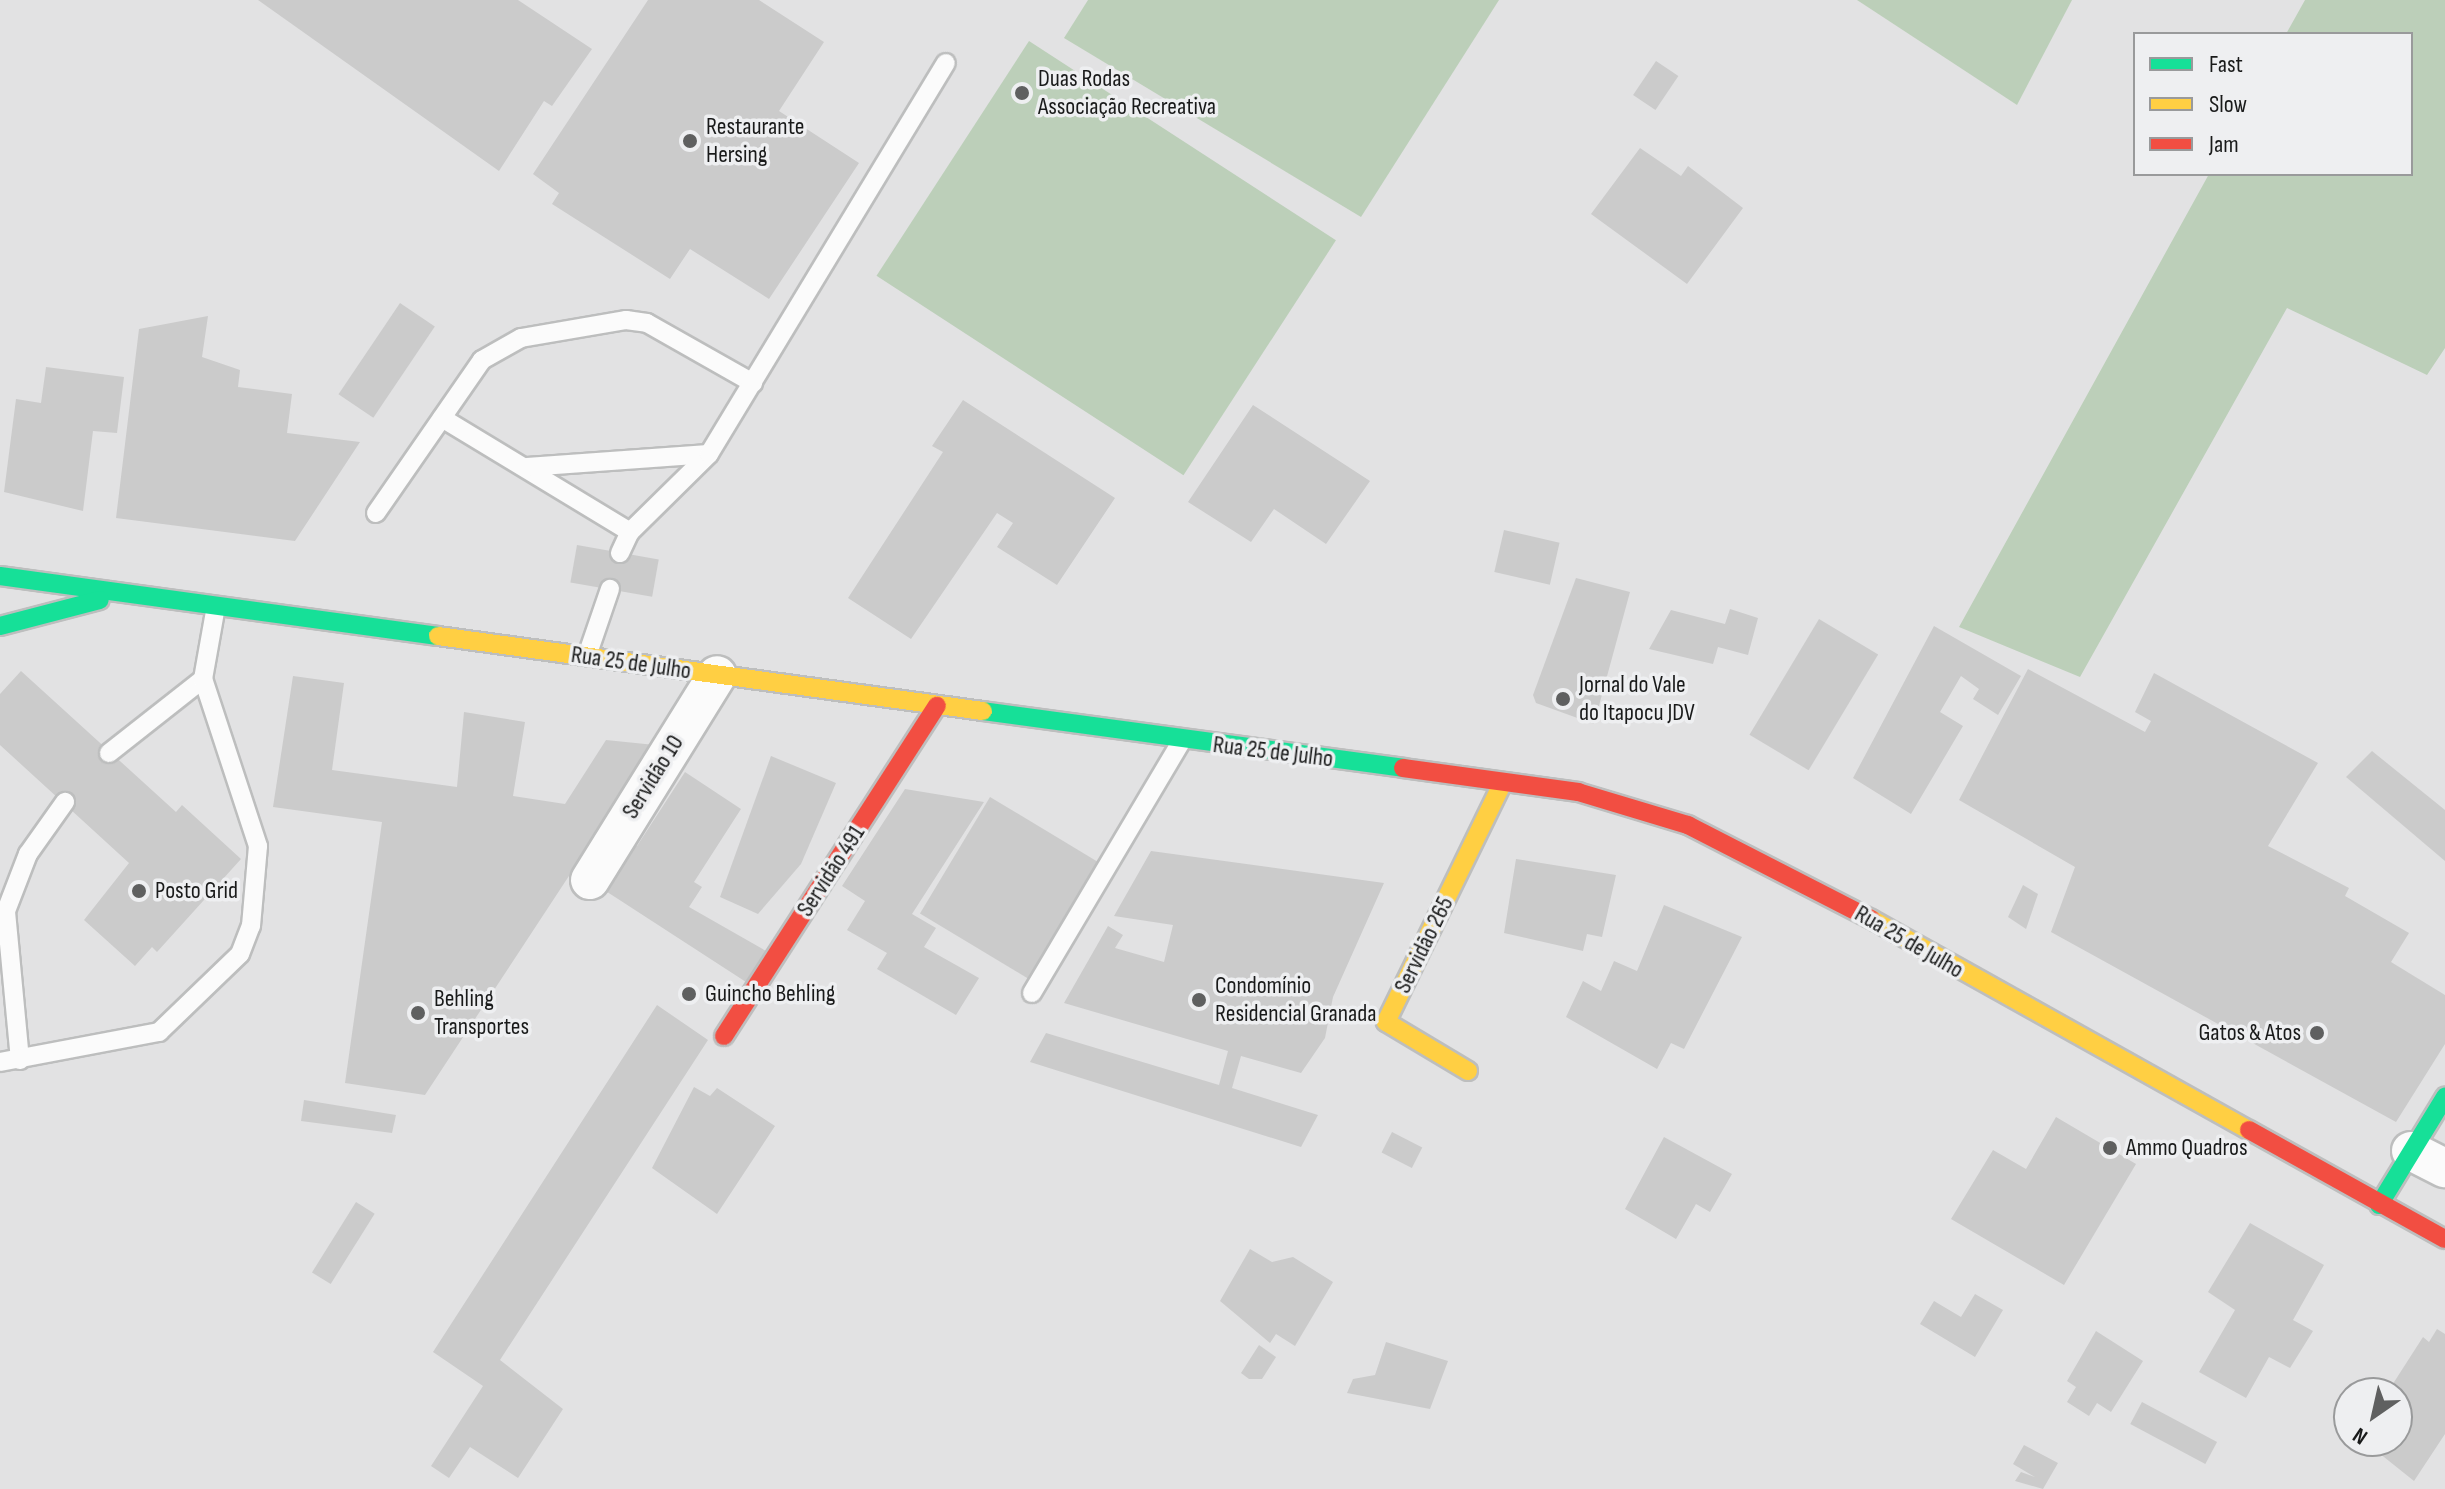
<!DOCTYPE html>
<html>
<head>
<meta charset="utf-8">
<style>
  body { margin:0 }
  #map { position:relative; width:2445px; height:1489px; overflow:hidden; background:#e2e2e3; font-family:"Sofia Sans Condensed",sans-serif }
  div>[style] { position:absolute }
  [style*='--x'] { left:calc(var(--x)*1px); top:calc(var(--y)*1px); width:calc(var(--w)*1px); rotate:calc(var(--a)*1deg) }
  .green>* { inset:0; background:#bccfb9; transform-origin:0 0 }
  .building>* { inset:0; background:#cbcbcb; transform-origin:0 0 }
  .roads { filter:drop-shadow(2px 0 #bdbebe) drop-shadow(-2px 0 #bdbebe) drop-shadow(0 2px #bdbebe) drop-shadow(0 -2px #bdbebe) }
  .lane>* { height:18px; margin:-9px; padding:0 9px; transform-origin:9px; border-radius:9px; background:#fbfbfb }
  .street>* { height:38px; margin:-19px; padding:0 19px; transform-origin:19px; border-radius:19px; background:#fbfbfb }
  .fast>* { height:18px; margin:-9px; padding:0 9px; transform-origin:9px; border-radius:9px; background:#16e098 }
  .slow>* { height:18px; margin:-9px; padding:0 9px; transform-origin:9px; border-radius:9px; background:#ffcf43 }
  .jam>* { height:18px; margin:-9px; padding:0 9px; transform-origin:9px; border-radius:9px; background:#f24e42 }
  .dots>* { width:22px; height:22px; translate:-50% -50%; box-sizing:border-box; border:4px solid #eeeff1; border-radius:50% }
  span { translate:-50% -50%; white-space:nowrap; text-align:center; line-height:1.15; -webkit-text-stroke:7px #eeeff1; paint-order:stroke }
  .poi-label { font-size:24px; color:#191a1a }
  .left { translate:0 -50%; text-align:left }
  .right { translate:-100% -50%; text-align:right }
  .street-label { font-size:24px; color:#191a1a }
  .legend { position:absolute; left:2133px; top:32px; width:280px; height:144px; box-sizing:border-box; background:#eeeff1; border:2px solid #999a9b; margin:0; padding:10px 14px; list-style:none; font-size:24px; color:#191a1a }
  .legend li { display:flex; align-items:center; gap:16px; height:40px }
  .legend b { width:40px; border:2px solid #999a9b }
  .north { position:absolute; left:2333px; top:1377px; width:80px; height:80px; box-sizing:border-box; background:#eeeff1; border:2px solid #999a9b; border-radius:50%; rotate:214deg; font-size:22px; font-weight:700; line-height:32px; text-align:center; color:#191a1a }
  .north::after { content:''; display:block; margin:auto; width:28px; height:36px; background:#5f6060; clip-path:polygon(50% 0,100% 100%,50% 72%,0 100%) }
</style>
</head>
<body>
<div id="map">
  <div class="green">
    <div style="clip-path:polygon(1088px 0,1499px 0,1361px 217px,1064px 38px)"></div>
    <div style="clip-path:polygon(1857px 0,2072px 0,2017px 105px)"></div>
    <div style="clip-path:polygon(2305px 0,2445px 0,2445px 348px,2427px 375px,2287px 308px,2080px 677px,1959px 627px,2209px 174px,2411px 174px,2411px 34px,2286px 34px)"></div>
    <div style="left:1029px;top:41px;width:366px;height:280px;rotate:33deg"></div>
  </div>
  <div class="building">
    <div style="clip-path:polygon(258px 0,518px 0,592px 49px,552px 106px,544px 101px,499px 171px)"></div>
    <div style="clip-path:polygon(648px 0,759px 0,824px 42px,779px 111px,859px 163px,769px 299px,690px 249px,670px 279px,552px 204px,559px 193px,533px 174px)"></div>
    <div style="left:1656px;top:61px;width:27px;height:41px;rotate:34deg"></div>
    <div style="clip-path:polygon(1640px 148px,1681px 176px,1688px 166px,1743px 208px,1687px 284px,1591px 214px)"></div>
    <div style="left:400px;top:303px;width:42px;height:110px;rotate:34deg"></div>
    <div style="clip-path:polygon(208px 316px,202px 357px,240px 370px,238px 387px,292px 394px,287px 433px,360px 442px,295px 541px,116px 518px,139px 329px)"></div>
    <div style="clip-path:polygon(46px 367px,124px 377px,117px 433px,93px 431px,83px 511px,4px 492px,16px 399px,41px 403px)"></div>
    <div style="clip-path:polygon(963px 400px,1115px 498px,1057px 585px,997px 547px,1013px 523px,997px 513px,911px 639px,848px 598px,943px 452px,932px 446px)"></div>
    <div style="clip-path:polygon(1253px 405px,1370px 481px,1326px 544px,1274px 509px,1251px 542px,1188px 502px)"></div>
    <div style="left:1504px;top:530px;width:57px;height:43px;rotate:13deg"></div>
    <div style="left:577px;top:545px;width:83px;height:38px;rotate:10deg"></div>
    <div style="clip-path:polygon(1576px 578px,1630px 592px,1594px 724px,1536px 703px,1533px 695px)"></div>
    <div style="clip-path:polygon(1730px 609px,1758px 618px,1748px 655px,1718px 647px,1713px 664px,1649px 649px,1671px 610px,1725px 624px)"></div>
    <div style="left:1819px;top:619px;width:69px;height:135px;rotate:31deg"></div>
    <div style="clip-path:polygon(1934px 626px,2021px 676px,1998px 715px,1973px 699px,1979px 689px,1961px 676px,1940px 712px,1963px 726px,1911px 814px,1853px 778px)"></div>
    <div style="clip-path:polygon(2028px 669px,2145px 732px,2151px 721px,2135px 712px,2154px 673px,2318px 763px,2268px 846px,2349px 888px,2345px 896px,2409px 933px,2391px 962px,2445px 995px,2445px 1044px,2396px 1122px,2051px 932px,2075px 867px,1959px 800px)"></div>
    <div style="clip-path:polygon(21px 671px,176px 812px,182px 805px,241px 859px,157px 952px,152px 947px,135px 966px,84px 920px,129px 863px,0 745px,0 694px)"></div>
    <div style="clip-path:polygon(293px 676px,344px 683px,332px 770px,457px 787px,464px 712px,525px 722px,513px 796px,565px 804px,606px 740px,655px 745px,425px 1095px,345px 1083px,382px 822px,273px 807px)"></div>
    <div style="clip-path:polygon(2372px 751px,2445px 810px,2445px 861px,2346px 777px)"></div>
    <div style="clip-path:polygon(771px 756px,836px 783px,801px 864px,758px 914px,720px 897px)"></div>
    <div style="clip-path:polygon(685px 772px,741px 809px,694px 882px,702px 887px,689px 907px,766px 951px,746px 982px,598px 886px,627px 839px,637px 846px)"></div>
    <div style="clip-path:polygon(905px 789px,984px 802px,912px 914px,936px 928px,924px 947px,979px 978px,956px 1015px,877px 969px,887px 953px,847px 930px,865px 901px,842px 886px)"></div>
    <div style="left:990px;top:797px;width:127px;height:136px;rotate:31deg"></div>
    <div style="clip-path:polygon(1151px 851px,1384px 883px,1333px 997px,1325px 1038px,1301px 1073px,1241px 1056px,1232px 1088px,1318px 1115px,1301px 1147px,1030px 1062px,1046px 1033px,1219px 1085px,1228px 1051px,1064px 1003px,1108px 926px,1123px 935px,1115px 948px,1164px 962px,1173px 925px,1114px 916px)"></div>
    <div style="clip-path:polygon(1516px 859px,1616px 875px,1602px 937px,1587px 934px,1583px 951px,1504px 933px)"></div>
    <div style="clip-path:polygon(2023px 885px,2038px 894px,2026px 929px,2008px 917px)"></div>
    <div style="clip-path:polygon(1664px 905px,1742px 937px,1684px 1049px,1671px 1043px,1657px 1069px,1566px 1017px,1583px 981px,1601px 991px,1614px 961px,1637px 971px)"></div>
    <div style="clip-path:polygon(657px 1005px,708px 1040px,500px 1360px,563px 1409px,518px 1478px,470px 1447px,449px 1478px,431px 1466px,483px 1386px,433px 1352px)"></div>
    <div style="clip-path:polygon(694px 1087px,710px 1096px,717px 1088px,775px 1126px,717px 1214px,652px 1168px)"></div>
    <div style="clip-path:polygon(304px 1100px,396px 1115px,392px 1133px,301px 1121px)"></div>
    <div style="clip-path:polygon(2056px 1117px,2136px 1164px,2064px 1285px,1951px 1219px,1993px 1150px,2026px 1169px)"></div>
    <div style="left:1392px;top:1132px;width:34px;height:23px;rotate:27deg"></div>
    <div style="clip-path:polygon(1664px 1137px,1732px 1174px,1710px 1212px,1696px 1204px,1676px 1239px,1625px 1209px)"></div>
    <div style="left:356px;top:1202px;width:22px;height:83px;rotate:32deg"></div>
    <div style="clip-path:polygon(2250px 1223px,2324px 1265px,2293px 1320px,2313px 1331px,2290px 1368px,2269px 1357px,2246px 1398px,2199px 1372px,2235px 1310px,2208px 1292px)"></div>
    <div style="clip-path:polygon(1250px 1249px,1272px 1262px,1293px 1257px,1333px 1282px,1295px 1346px,1276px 1334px,1270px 1343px,1220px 1301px)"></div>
    <div style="clip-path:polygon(1975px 1294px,2003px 1310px,1975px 1357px,1920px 1324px,1934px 1301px,1961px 1317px)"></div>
    <div style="clip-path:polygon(2437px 1329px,2445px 1334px,2445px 1434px,2414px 1481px,2364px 1441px,2397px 1441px,2397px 1393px,2387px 1393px,2423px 1337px,2429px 1342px)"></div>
    <div style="clip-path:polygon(2096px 1331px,2143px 1361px,2111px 1412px,2097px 1403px,2089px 1416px,2067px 1402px,2076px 1387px,2067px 1381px)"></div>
    <div style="clip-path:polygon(1386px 1342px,1448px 1361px,1430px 1409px,1347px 1393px,1353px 1379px,1375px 1375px)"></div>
    <div style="clip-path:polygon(1259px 1345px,1276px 1357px,1262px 1379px,1249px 1379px,1241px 1373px)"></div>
    <div style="left:2142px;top:1402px;width:85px;height:25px;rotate:28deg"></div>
    <div style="clip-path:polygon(2024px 1445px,2058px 1463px,2043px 1489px,2015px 1481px,2021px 1472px,2035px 1477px,2013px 1464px)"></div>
  </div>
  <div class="roads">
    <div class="lane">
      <div style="--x:442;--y:418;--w:220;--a:31.2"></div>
      <div style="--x:527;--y:467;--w:182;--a:-4.1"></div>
      <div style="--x:376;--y:513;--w:186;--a:-55.3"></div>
      <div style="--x:482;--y:360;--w:45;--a:-29.4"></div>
      <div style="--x:521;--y:338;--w:107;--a:-9.7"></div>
      <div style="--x:626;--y:320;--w:21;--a:8"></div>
      <div style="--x:647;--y:323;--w:122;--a:29.5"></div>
      <div style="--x:620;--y:553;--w:23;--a:-65"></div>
      <div style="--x:630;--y:532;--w:111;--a:-44.6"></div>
      <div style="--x:709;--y:454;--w:457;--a:-58.8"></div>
      <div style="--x:587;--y:656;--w:71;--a:-71.1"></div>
      <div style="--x:109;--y:753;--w:120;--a:-38.2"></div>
      <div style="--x:1032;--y:993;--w:294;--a:-59.3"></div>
      <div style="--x:20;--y:1060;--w:150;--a:-95.4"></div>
      <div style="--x:6;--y:911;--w:61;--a:-68.9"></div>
      <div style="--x:28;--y:854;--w:64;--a:-54.6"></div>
      <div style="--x:0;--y:1062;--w:162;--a:-10.7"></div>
      <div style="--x:159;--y:1032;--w:112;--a:-43.9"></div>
      <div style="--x:240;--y:954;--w:30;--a:-69"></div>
      <div style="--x:251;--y:926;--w:80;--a:-85"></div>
      <div style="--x:258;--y:846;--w:176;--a:-108.2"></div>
      <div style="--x:203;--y:679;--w:74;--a:-79.9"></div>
    </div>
    <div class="street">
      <div style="--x:590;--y:880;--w:241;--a:-58.2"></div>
      <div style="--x:2411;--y:1151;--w:38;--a:27"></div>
    </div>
    <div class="fast">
      <div style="--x:0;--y:576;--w:442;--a:7.8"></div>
      <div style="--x:0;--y:626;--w:103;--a:-14.6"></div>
      <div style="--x:983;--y:711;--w:424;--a:7.7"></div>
      <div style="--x:2379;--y:1205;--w:127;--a:-58.6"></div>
    </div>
    <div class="slow">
      <div style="--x:438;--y:636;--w:550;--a:7.84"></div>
      <div style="--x:1871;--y:919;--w:433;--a:29.2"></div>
      <div style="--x:1468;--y:1071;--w:96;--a:-149.1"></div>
      <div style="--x:1386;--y:1022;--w:267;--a:-64"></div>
    </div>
    <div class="jam">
      <div style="--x:1403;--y:768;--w:177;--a:7.8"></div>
      <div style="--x:1578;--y:792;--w:115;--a:16.7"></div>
      <div style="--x:1688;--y:825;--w:206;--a:27.2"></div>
      <div style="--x:724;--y:1036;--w:393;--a:-57.2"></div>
      <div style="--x:2249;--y:1130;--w:224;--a:29.1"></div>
    </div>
  </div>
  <div class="dots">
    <div style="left:1022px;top:93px;background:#5f6060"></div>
    <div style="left:690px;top:141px;background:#5f6060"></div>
    <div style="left:1563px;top:699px;background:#5f6060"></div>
    <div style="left:139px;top:891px;background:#5f6060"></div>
    <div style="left:689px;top:994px;background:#5f6060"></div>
    <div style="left:1199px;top:1000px;background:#5f6060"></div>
    <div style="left:418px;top:1013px;background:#5f6060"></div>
    <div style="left:2317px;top:1033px;background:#5f6060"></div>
    <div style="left:2110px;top:1148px;background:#5f6060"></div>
  </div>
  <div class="poi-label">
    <span class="left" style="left:1038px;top:93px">Duas Rodas<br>Associação Recreativa</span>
    <span class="left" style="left:706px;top:141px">Restaurante<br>Hersing</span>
    <span class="left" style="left:1579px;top:699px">Jornal do Vale<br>do Itapocu JDV</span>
    <span class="left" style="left:155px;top:891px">Posto Grid</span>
    <span class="left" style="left:1215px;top:1000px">Condomínio<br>Residencial Granada</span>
    <span class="left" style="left:705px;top:994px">Guincho Behling</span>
    <span class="left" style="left:434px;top:1013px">Behling<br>Transportes</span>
    <span class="right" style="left:2301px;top:1033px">Gatos &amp; Atos</span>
    <span class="left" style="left:2126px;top:1148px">Ammo Quadros</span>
  </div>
  <div class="street-label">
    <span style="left:631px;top:663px;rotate:8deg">Rua 25 de Julho</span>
    <span style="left:1273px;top:752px;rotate:7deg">Rua 25 de Julho</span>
    <span style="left:653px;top:777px;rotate:-58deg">Servidão 10</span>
    <span style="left:831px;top:871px;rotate:-57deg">Servidão 491</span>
    <span style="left:1909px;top:942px;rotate:30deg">Rua 25 de Julho</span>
    <span style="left:1424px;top:945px;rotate:-64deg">Servidão 265</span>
  </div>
  <ul class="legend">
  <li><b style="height:10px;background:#16e098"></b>Fast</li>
  <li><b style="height:10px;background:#ffcf43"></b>Slow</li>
  <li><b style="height:10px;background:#f24e42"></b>Jam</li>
  </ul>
  <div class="north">N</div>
</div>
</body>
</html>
